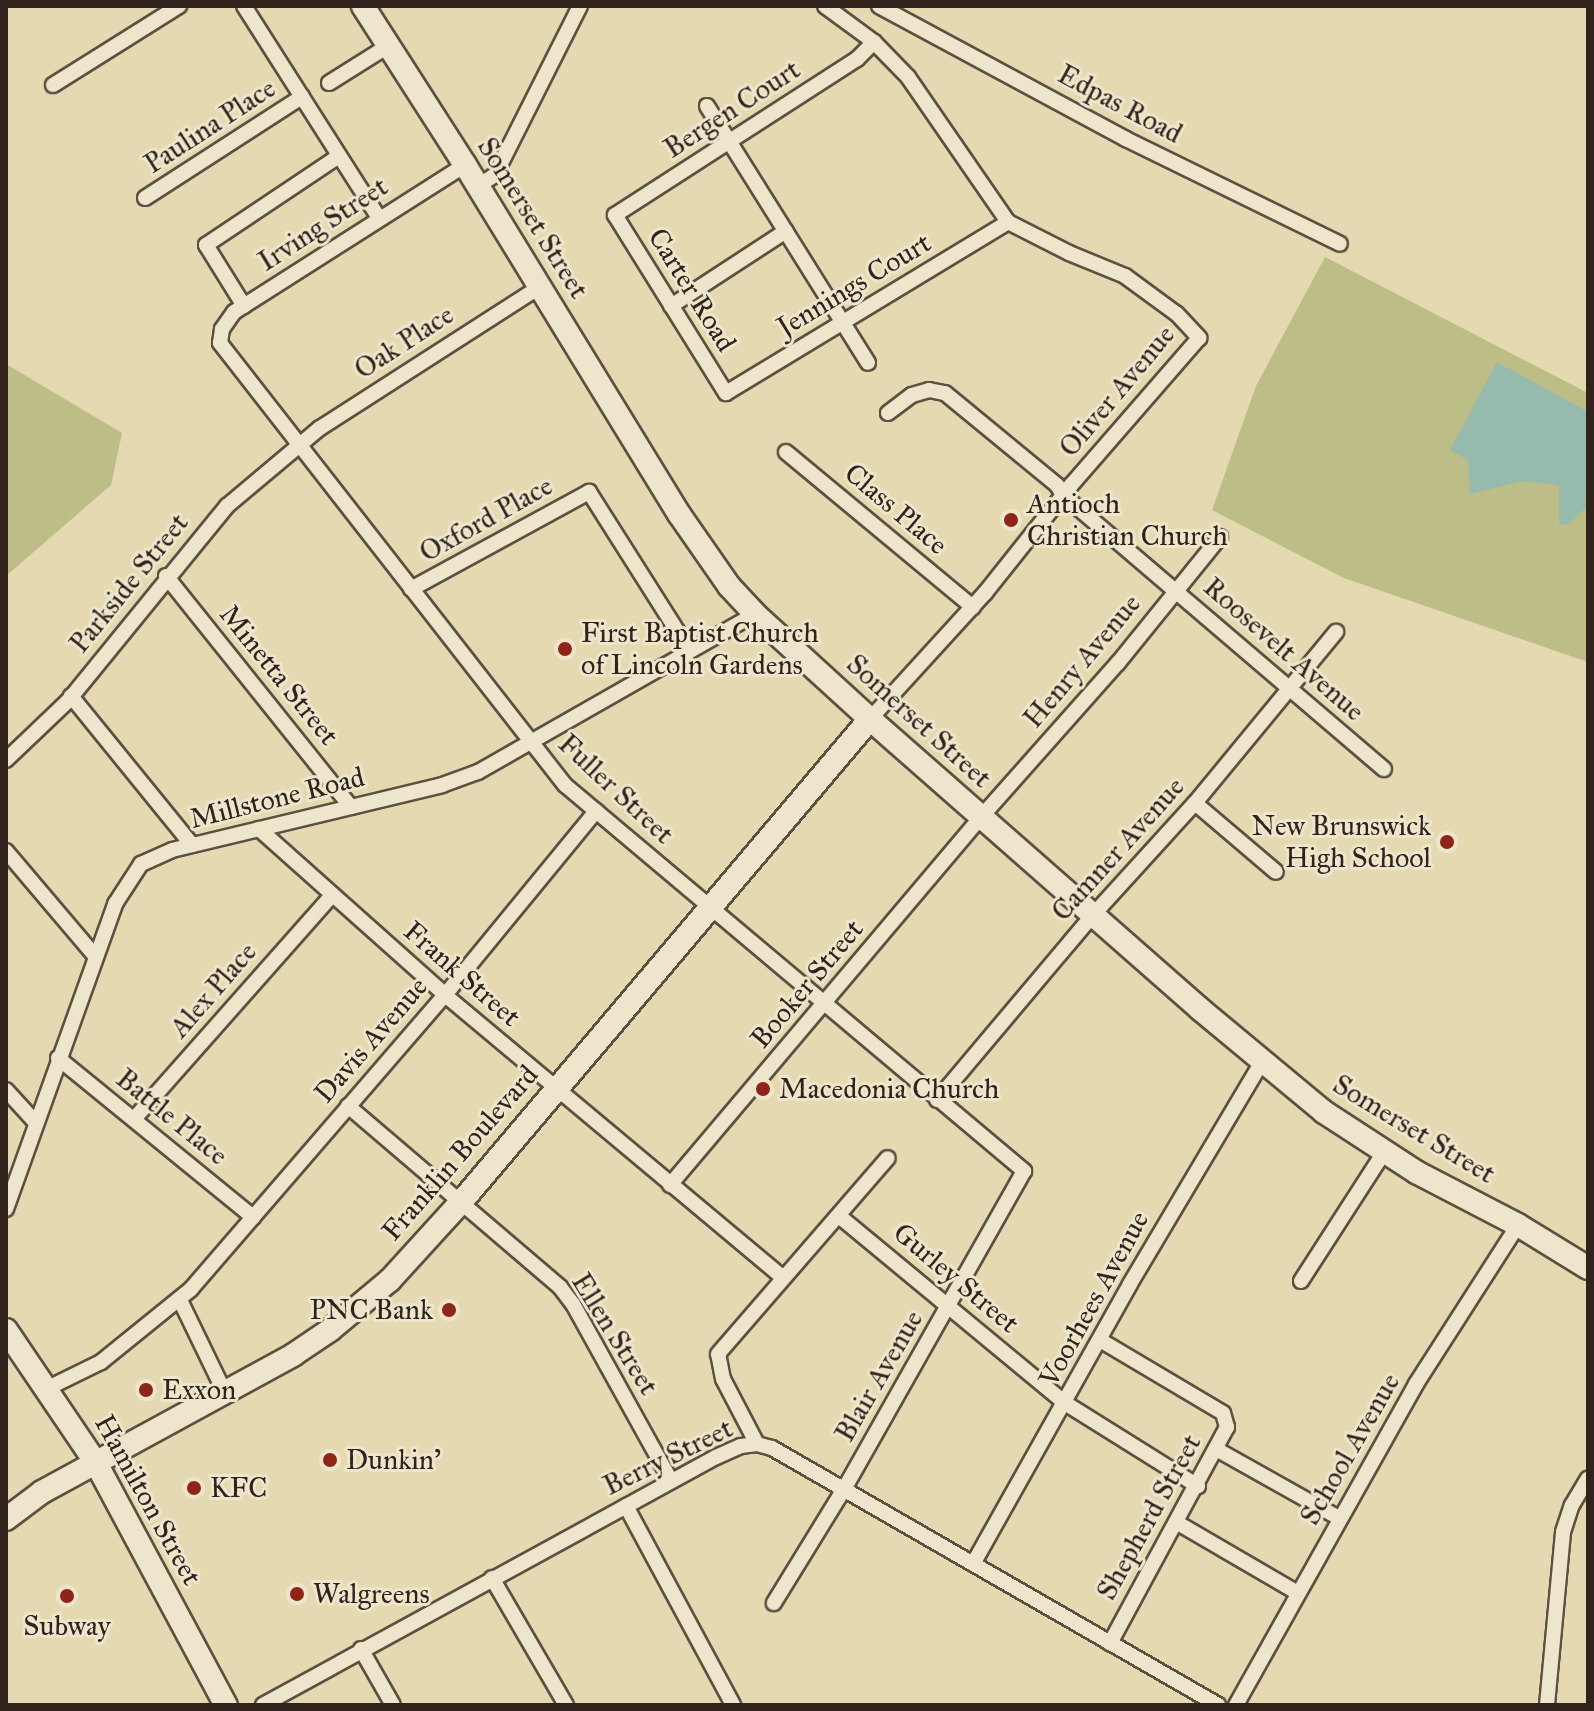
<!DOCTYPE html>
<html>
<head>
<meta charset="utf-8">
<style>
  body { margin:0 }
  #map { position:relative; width:1594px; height:1711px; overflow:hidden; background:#e5d9b1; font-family:"IM FELL Great Primer",serif }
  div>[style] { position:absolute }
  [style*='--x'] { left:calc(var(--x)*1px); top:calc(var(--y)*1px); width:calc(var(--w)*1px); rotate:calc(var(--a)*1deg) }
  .green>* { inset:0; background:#bcbd87 }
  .water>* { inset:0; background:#96baab }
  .roads { filter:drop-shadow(2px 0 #5d5041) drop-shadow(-2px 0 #5d5041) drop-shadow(0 2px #5d5041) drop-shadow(0 -2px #5d5041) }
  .street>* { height:14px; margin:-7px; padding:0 7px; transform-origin:7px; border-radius:7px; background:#eee6cc }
  .secondary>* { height:22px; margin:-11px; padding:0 11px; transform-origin:11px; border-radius:11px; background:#eee6cc }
  .dots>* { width:22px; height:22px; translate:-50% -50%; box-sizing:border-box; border:4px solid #eee6cc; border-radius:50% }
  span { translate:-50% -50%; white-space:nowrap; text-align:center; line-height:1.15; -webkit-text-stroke:6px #eee6cc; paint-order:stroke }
  .street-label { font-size:28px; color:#30231c }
  .poi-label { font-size:28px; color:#30231c }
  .left { translate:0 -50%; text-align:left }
  .right { translate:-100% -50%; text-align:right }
  .frame { position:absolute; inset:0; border:8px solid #30231c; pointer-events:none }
</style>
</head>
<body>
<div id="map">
  <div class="green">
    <div style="clip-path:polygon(1325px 257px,1588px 393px,1588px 662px,1344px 578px,1212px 510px,1256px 386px)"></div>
    <div style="clip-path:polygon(6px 364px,122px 433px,111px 485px,6px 576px)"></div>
  </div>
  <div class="water">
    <div style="clip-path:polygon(1497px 362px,1588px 412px,1588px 506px,1568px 525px,1559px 524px,1559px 485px,1522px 481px,1470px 494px,1468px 460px,1450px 450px)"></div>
  </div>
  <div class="roads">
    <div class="street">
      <div style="--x:244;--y:6;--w:251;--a:57.5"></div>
      <div style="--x:825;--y:6;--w:61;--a:36.3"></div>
      <div style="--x:874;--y:42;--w:49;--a:45.8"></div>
      <div style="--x:908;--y:77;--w:176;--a:55.4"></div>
      <div style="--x:1008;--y:222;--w:68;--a:26.9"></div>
      <div style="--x:1069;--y:253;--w:61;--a:22.3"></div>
      <div style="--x:1125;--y:276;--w:64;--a:36.2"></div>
      <div style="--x:1177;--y:314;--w:33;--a:47"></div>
      <div style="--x:1199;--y:338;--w:195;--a:131"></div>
      <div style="--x:1071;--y:485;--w:138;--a:128.5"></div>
      <div style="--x:985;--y:593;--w:171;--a:132.4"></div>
      <div style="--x:879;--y:6;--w:281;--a:28.3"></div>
      <div style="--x:1126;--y:139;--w:238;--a:26.1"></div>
      <div style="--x:874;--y:42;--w:24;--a:135"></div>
      <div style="--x:857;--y:59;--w:288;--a:147.2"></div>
      <div style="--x:615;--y:215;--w:210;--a:58.1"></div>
      <div style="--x:726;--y:393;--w:330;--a:-31.2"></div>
      <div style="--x:329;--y:83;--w:70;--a:-32.1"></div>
      <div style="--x:53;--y:85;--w:149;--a:-32.1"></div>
      <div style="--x:707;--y:106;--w:303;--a:57.9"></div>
      <div style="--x:465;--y:165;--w:274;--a:147.5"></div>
      <div style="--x:234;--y:312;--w:21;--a:125"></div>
      <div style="--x:222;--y:329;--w:14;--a:98"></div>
      <div style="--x:220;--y:343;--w:561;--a:52.03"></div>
      <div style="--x:565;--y:785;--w:600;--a:40.06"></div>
      <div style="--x:1024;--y:1171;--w:365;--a:119.5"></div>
      <div style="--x:844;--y:1489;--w:134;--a:121.6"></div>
      <div style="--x:478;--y:186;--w:20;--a:-33"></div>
      <div style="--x:495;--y:175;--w:189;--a:-63.3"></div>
      <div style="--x:145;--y:198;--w:187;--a:-32.8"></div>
      <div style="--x:244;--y:306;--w:72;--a:-121.9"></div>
      <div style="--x:206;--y:245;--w:160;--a:-33.8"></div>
      <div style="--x:671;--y:306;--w:137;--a:-33.1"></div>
      <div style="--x:888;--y:413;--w:30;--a:-37"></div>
      <div style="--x:912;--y:395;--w:18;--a:-16"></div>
      <div style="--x:929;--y:390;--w:16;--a:11"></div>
      <div style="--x:945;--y:393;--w:145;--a:39.4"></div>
      <div style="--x:1057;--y:485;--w:12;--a:59"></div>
      <div style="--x:1063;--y:495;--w:422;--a:40.5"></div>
      <div style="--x:786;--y:452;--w:243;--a:39.7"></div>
      <div style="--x:166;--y:576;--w:296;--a:51.3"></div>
      <div style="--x:411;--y:589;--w:203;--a:-28.6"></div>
      <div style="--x:589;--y:492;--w:188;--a:57.6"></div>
      <div style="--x:71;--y:696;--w:192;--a:50.9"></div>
      <div style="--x:6;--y:760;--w:86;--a:-43.6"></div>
      <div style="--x:68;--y:701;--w:252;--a:-50.8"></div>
      <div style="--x:227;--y:506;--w:121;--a:-40"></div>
      <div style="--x:320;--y:428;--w:261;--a:-32.7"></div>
      <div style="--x:1195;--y:803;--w:106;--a:40.4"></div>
      <div style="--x:259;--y:829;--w:249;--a:41.7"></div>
      <div style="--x:445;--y:995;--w:439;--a:39.9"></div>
      <div style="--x:6;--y:851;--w:138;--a:49.7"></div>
      <div style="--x:58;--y:1058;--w:252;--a:39.2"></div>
      <div style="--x:6;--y:1090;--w:45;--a:47.7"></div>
      <div style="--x:937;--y:1100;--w:242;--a:-49.9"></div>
      <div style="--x:1093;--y:915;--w:151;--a:-47.7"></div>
      <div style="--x:1195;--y:803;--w:222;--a:-50.5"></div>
      <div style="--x:348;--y:1106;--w:279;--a:40.5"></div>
      <div style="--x:560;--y:1287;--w:21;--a:53"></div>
      <div style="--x:573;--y:1304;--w:202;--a:61"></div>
      <div style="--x:134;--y:1119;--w:298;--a:-48.5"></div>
      <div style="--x:670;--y:1185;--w:483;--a:-49.8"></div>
      <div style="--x:982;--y:816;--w:205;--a:-48.4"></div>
      <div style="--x:1118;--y:663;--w:162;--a:-51"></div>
      <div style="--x:6;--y:1209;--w:324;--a:-70.3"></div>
      <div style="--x:115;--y:904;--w:48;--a:-57"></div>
      <div style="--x:141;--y:864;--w:34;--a:-24"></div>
      <div style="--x:172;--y:850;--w:278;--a:-13.5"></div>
      <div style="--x:442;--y:785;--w:38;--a:-20"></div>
      <div style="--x:478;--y:772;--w:319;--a:-29.7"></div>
      <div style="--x:839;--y:1216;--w:293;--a:39.6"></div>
      <div style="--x:1065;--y:1403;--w:157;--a:32"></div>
      <div style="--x:1301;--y:1281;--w:148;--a:-57.2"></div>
      <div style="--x:1381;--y:1157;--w:7;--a:-27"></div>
      <div style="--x:180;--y:1300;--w:103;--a:64.2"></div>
      <div style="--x:1100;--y:1340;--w:143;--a:30.7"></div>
      <div style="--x:1223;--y:1413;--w:15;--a:74"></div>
      <div style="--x:1227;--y:1427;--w:246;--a:118.4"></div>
      <div style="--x:48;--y:1388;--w:59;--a:-26.1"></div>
      <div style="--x:101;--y:1362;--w:116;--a:-39"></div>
      <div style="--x:191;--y:1289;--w:389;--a:-49.2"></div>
      <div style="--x:445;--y:995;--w:238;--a:-50.6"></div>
      <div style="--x:757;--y:1444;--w:73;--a:-117.6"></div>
      <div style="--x:723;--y:1379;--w:25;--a:-101"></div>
      <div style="--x:718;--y:1354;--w:259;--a:-49.1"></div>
      <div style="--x:1216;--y:1449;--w:141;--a:29.3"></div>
      <div style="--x:626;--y:1506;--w:226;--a:61.7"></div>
      <div style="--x:1176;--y:1522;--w:141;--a:30.2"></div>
      <div style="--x:973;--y:1564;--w:321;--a:-60.7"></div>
      <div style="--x:1130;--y:1284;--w:261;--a:-59.3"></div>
      <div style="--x:492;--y:1578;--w:147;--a:59.8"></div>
      <div style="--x:361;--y:1649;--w:64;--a:60.3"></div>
      <div style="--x:263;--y:1705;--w:516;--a:-28.7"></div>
      <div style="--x:716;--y:1457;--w:27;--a:-24"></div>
      <div style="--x:741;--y:1446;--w:16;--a:-7"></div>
      <div style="--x:757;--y:1444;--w:16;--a:15"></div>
      <div style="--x:772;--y:1448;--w:515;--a:29.95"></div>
      <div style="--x:1236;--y:1705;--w:368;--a:-60.7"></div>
      <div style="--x:1416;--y:1384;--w:189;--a:-57.3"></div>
      <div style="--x:1547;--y:1705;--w:174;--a:-84.7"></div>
      <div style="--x:1563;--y:1532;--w:28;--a:-72"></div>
      <div style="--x:1572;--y:1505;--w:31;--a:-59"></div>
    </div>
    <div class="secondary">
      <div style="--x:363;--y:6;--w:189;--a:57.3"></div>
      <div style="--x:465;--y:165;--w:409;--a:58.5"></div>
      <div style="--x:679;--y:514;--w:88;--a:55.2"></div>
      <div style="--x:729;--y:586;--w:38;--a:47"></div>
      <div style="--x:755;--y:614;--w:156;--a:42.4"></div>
      <div style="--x:870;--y:719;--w:439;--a:41.3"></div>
      <div style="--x:1200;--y:1009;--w:161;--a:39.7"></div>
      <div style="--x:1324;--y:1112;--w:110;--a:33.1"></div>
      <div style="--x:1416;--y:1172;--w:115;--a:27.5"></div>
      <div style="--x:1518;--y:1225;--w:82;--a:31.6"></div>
      <div style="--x:6;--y:1330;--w:161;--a:55.9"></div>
      <div style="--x:96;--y:1463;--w:275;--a:61.8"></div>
      <div style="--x:6;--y:1519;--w:45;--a:-36.9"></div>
      <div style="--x:42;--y:1492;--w:286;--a:-28.6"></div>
      <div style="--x:293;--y:1355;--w:45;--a:-34"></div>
      <div style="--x:330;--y:1330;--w:78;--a:-39.8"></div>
      <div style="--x:390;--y:1280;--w:107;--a:-47.7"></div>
      <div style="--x:462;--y:1201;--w:631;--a:-49.75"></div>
    </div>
  </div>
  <div class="dots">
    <div style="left:1011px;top:520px;background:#8f2418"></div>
    <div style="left:565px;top:649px;background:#8f2418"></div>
    <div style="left:1447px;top:842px;background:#8f2418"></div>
    <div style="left:763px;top:1089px;background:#8f2418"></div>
    <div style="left:449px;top:1310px;background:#8f2418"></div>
    <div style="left:146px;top:1390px;background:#8f2418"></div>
    <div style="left:330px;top:1460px;background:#8f2418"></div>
    <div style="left:194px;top:1488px;background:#8f2418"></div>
    <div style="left:297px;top:1594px;background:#8f2418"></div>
    <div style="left:67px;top:1596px;background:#8f2418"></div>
  </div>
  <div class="street-label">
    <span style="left:1120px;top:104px;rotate:28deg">Edpas Road</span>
    <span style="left:732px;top:109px;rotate:-33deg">Bergen Court</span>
    <span style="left:210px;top:126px;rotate:-33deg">Paulina Place</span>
    <span style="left:533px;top:218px;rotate:58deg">Somerset Street</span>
    <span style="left:323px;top:224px;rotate:-33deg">Irving Street</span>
    <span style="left:854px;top:285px;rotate:-31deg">Jennings Court</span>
    <span style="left:692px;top:290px;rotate:58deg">Carter Road</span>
    <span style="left:404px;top:342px;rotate:-33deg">Oak Place</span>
    <span style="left:1117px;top:391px;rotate:-50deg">Oliver Avenue</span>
    <span style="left:896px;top:509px;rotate:40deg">Class Place</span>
    <span style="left:486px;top:519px;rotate:-29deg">Oxford Place</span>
    <span style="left:129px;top:583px;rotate:-51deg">Parkside Street</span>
    <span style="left:1284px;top:649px;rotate:41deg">Roosevelt Avenue</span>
    <span style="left:1082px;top:661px;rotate:-50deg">Henry Avenue</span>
    <span style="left:279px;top:675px;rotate:51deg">Minetta Street</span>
    <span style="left:919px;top:721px;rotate:42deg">Somerset Street</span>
    <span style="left:616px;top:789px;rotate:43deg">Fuller Street</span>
    <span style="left:277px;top:798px;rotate:-14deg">Millstone Road</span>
    <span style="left:1118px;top:849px;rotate:-48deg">Camner Avenue</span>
    <span style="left:462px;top:974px;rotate:41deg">Frank Street</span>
    <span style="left:807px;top:984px;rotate:-50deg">Booker Street</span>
    <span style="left:213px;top:990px;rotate:-49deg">Alex Place</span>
    <span style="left:371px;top:1040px;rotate:-49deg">Davis Avenue</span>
    <span style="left:172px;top:1117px;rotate:39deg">Battle Place</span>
    <span style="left:1414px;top:1129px;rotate:31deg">Somerset Street</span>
    <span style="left:460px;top:1153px;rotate:-49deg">Franklin Boulevard</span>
    <span style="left:956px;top:1278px;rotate:40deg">Gurley Street</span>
    <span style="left:1094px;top:1299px;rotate:-61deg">Voorhees Avenue</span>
    <span style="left:615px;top:1334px;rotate:58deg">Ellen Street</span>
    <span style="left:879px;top:1376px;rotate:-60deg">Blair Avenue</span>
    <span style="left:1350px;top:1449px;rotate:-60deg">School Avenue</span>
    <span style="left:668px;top:1457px;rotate:-26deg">Berry Street</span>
    <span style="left:148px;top:1500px;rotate:61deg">Hamilton Street</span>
    <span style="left:1149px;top:1517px;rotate:-61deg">Shepherd Street</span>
  </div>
  <div class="poi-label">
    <span class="left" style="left:1027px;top:520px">Antioch<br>Christian Church</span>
    <span class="left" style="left:581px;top:649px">First Baptist Church<br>of Lincoln Gardens</span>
    <span class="right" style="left:1431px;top:842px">New Brunswick<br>High School</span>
    <span class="left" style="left:779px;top:1089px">Macedonia Church</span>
    <span class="right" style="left:433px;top:1310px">PNC Bank</span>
    <span class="left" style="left:162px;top:1390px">Exxon</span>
    <span class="left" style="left:346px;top:1460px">Dunkin'</span>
    <span class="left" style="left:210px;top:1488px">KFC</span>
    <span class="left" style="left:313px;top:1594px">Walgreens</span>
    <span style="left:67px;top:1626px">Subway</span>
  </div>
  <div class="frame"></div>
</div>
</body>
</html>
